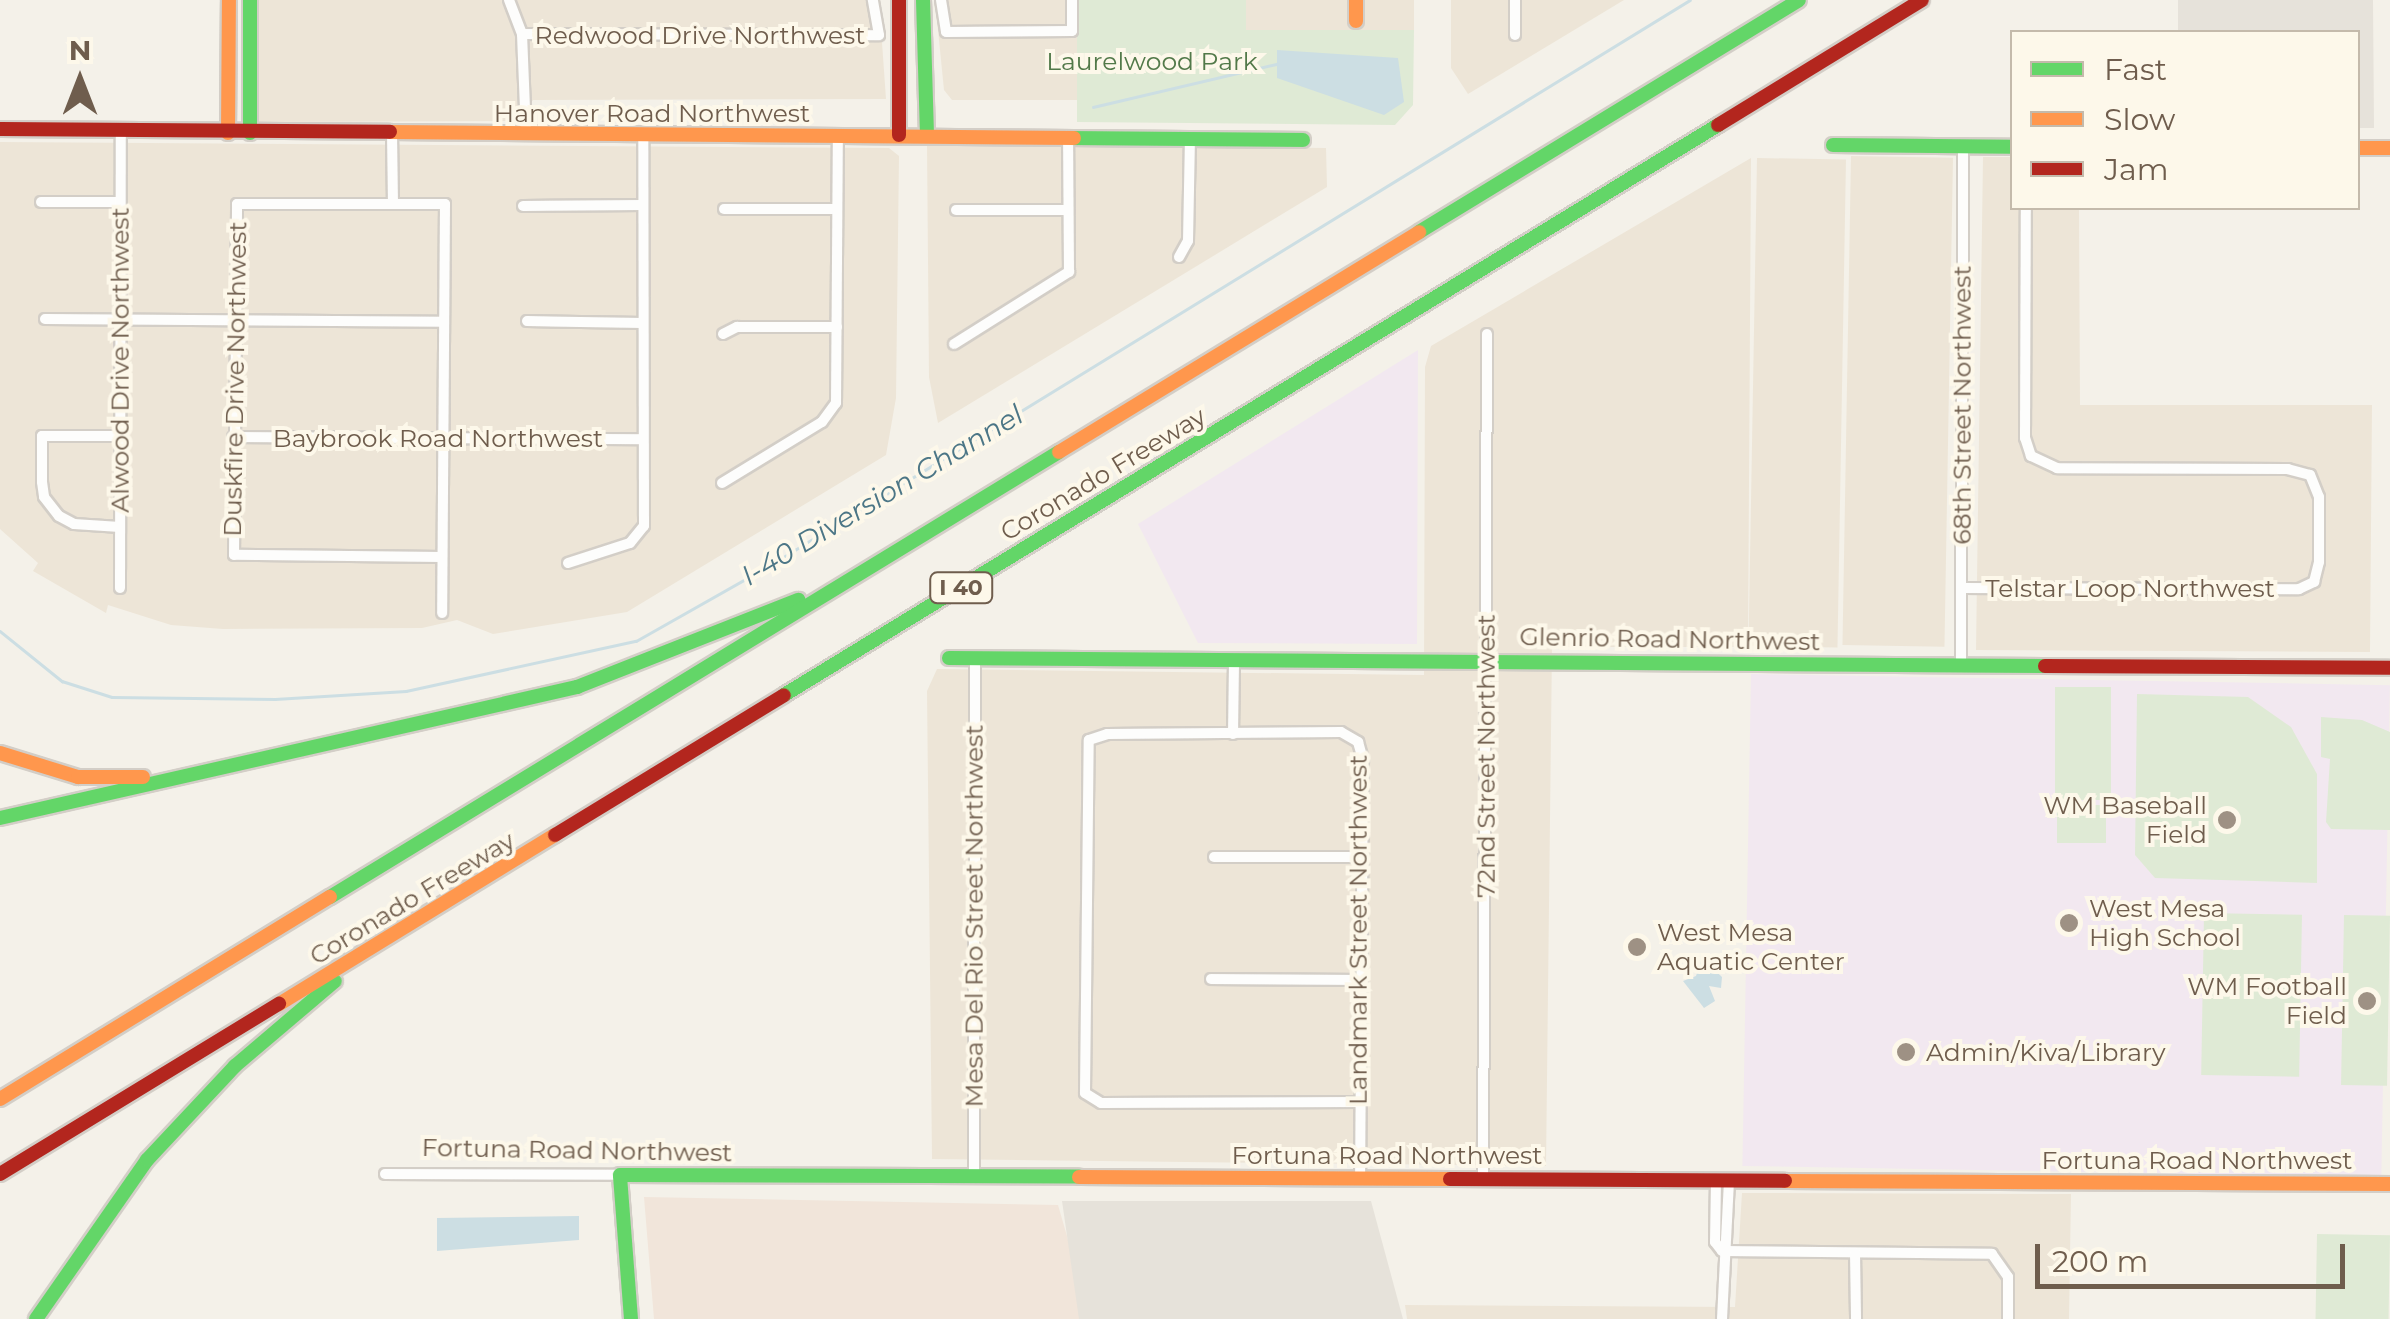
<!DOCTYPE html>
<html>
<head>
<meta charset="utf-8">
<style>
  body { margin:0 }
  #map { position:relative; width:2390px; height:1319px; overflow:hidden; background:#f4f1e9; font-family:Montserrat,sans-serif }
  div>[style] { position:absolute }
  [style*='--x'] { left:calc(var(--x)*1px); top:calc(var(--y)*1px); width:calc(var(--w)*1px); rotate:calc(var(--a)*1deg) }
  .residential>* { inset:0; background:#ede5d7; transform-origin:0 0 }
  .commercial>* { inset:0; background:#f1e5da }
  .industrial>* { inset:0; background:#e6e2da }
  .education>* { inset:0; background:#f2e8f0; transform-origin:0 0 }
  .green>* { inset:0; background:#dfead5; transform-origin:0 0 }
  .water>* { inset:0; background:#ccdee3 }
  .stream>* { height:2.5px; margin:-1.25px; padding:0 1.25px; transform-origin:1.25px; border-radius:1.25px; background:#ccdee3 }
  .roads { filter:drop-shadow(2px 0 #d3cec7) drop-shadow(-2px 0 #d3cec7) drop-shadow(0 2px #d3cec7) drop-shadow(0 -2px #d3cec7) }
  .street>* { height:10px; margin:-5px; padding:0 5px; transform-origin:5px; border-radius:5px; background:#fdfdfc }
  .fast>* { height:14px; margin:-7px; padding:0 7px; transform-origin:7px; border-radius:7px; background:#63d668 }
  .slow>* { height:14px; margin:-7px; padding:0 7px; transform-origin:7px; border-radius:7px; background:#ff974d }
  .jam>* { height:14px; margin:-7px; padding:0 7px; transform-origin:7px; border-radius:7px; background:#b3261e }
  .dots>* { width:28px; height:28px; translate:-50% -50%; box-sizing:border-box; border:5px solid #fdf8ea; border-radius:50% }
  span { translate:-50% -50%; white-space:nowrap; text-align:center; line-height:1.15; -webkit-text-stroke:8px #fdf8ea; paint-order:stroke }
  .shield-label span { padding:2px 8px; background:#fdf8ea; border:2px solid; border-radius:8px; -webkit-text-stroke-width:0 }
  .shield-label { font-size:22px; color:#6f5d4d; font-weight:700 }
  .street-label { font-size:25px; color:#6f5d4d }
  .park-label { font-size:25px; color:#527949 }
  .poi-label { font-size:25px; color:#6f5d4d }
  .right { translate:-100% -50%; text-align:right }
  .left { translate:0 -50%; text-align:left }
  .water-label { font-size:28px; color:#4c7686; font-style:italic }
  .legend { position:absolute; left:2010px; top:30px; width:350px; height:180px; box-sizing:border-box; background:#fdf8ea; border:2px solid #c4baab; margin:0; padding:12px 18px; list-style:none; font-size:30px; color:#6f5d4d }
  .legend li { display:flex; align-items:center; gap:20px; height:50px }
  .legend b { width:50px; border:2px solid #c4baab }
  .north { position:absolute; left:30px; top:30px; width:100px; height:100px; -webkit-text-stroke:8px #fdf8ea; paint-order:stroke; rotate:0deg; font-size:28px; font-weight:700; line-height:40px; text-align:center; color:#6f5d4d }
  .north::after { content:''; display:block; margin:auto; width:35px; height:45px; background:#6f5d4d; clip-path:polygon(50% 0,100% 100%,50% 72%,0 100%) }
  .scale { position:absolute; left:2035px; top:1244px; width:310px; height:45px; box-sizing:border-box; border:5px solid #6f5d4d; border-top:0; padding-left:12px; font-size:30px; line-height:35px; white-space:nowrap; color:#6f5d4d; -webkit-text-stroke:8px #fdf8ea; paint-order:stroke }
</style>
</head>
<body>
<div id="map">
  <div class="residential">
    <div style="clip-path:polygon(259px 0,879px 0,886px 99px,533px 100px,516px 121px,259px 122px)"></div>
    <div style="clip-path:polygon(935px 0,1077px 0,1077px 100px,952px 100px,944px 90px)"></div>
    <div style="left:1246px;top:0;width:168px;height:30px"></div>
    <div style="clip-path:polygon(1451px 0,1624px 0,1468px 94px,1451px 68px)"></div>
    <div style="clip-path:polygon(0 142px,889px 148px,899px 156px,896px 398px,886px 455px,627px 612px,493px 634px,457px 620px,422px 628px,223px 629px,171px 625px,108px 605px,106px 613px,33px 571px,38px 563px,0 529px)"></div>
    <div style="clip-path:polygon(927px 145px,1326px 148px,1327px 187px,938px 423px,929px 377px)"></div>
    <div style="left:1851px;top:156px;width:102px;height:489px;rotate:1deg"></div>
    <div style="clip-path:polygon(1983px 157px,2012px 157px,2012px 208px,2079px 208px,2080px 405px,2372px 405px,2370px 652px,1976px 650px)"></div>
    <div style="clip-path:polygon(1751px 158px,1748px 647px,1552px 647px,1546px 1166px,932px 1159px,927px 691px,937px 669px,1424px 675px,1425px 367px,1431px 346px)"></div>
    <div style="left:1757px;top:158px;width:89px;height:488px;rotate:1deg"></div>
    <div style="clip-path:polygon(1742px 1193px,2071px 1194px,2069px 1319px,1407px 1319px,1405px 1305px,1735px 1307px)"></div>
  </div>
  <div class="commercial">
    <div style="clip-path:polygon(644px 1197px,1058px 1205px,1091px 1319px,654px 1319px)"></div>
  </div>
  <div class="industrial">
    <div style="clip-path:polygon(2178px 0,2373px 0,2374px 128px,2358px 128px,2358px 32px,2178px 32px)"></div>
    <div style="clip-path:polygon(1062px 1201px,1371px 1201px,1403px 1319px,1079px 1319px)"></div>
  </div>
  <div class="education">
    <div style="clip-path:polygon(1418px 350px,1417px 644px,1198px 643px,1138px 524px)"></div>
    <div style="left:1751px;top:674px;width:639px;height:492px;rotate:1deg"></div>
  </div>
  <div class="green">
    <div style="clip-path:polygon(1077px 0,1246px 0,1246px 30px,1414px 30px,1413px 105px,1395px 125px,1077px 122px)"></div>
    <div style="left:2055px;top:687px;width:56px;height:113px"></div>
    <div style="clip-path:polygon(2137px 694px,2248px 697px,2291px 727px,2317px 774px,2317px 883px,2155px 878px,2135px 855px)"></div>
    <div style="clip-path:polygon(2321px 717px,2362px 720px,2390px 732px,2390px 830px,2331px 829px,2326px 822px,2330px 759px,2321px 757px)"></div>
    <div style="left:2057px;top:805px;width:49px;height:38px"></div>
    <div style="left:2204px;top:913px;width:98px;height:162px;rotate:1deg"></div>
    <div style="left:2344px;top:915px;width:46px;height:170px;rotate:1deg"></div>
    <div style="left:2317px;top:1234px;width:73px;height:85px;rotate:1deg"></div>
  </div>
  <div class="water">
    <div style="clip-path:polygon(1277px 50px,1398px 58px,1404px 102px,1384px 115px,1277px 78px)"></div>
    <div style="clip-path:polygon(1702px 958px,1722px 977px,1721px 988px,1709px 986px,1715px 1001px,1704px 1008px,1683px 981px,1696px 976px)"></div>
    <div style="clip-path:polygon(579px 1216px,579px 1240px,437px 1251px,437px 1218px)"></div>
  </div>
  <div class="stream">
    <div style="--x:1093;--y:107;--w:189;--a:-13.2"></div>
    <div style="--x:0;--y:631;--w:80;--a:38.9"></div>
    <div style="--x:62;--y:681;--w:52;--a:17.7"></div>
    <div style="--x:112;--y:697;--w:163;--a:0.7"></div>
    <div style="--x:275;--y:699;--w:131;--a:-3.5"></div>
    <div style="--x:406;--y:691;--w:235;--a:-12.3"></div>
    <div style="--x:636;--y:641;--w:156;--a:-29.5"></div>
    <div style="--x:772;--y:564;--w:1077;--a:-31.57"></div>
  </div>
  <div class="roads">
    <div class="street">
      <div style="--x:509;--y:0;--w:36;--a:69"></div>
      <div style="--x:522;--y:34;--w:101;--a:87.7"></div>
      <div style="--x:941;--y:0;--w:32;--a:81"></div>
      <div style="--x:946;--y:32;--w:126;--a:-0.5"></div>
      <div style="--x:1072;--y:31;--w:31;--a:-90"></div>
      <div style="--x:1515;--y:0;--w:35;--a:90"></div>
      <div style="--x:522;--y:34;--w:357;--a:0.2"></div>
      <div style="--x:879;--y:35;--w:36;--a:-100"></div>
      <div style="--x:392;--y:133;--w:71;--a:89.2"></div>
      <div style="--x:41;--y:202;--w:79;--a:0"></div>
      <div style="--x:523;--y:206;--w:120;--a:-0.5"></div>
      <div style="--x:724;--y:209;--w:113;--a:0"></div>
      <div style="--x:956;--y:210;--w:112;--a:0"></div>
      <div style="--x:1179;--y:257;--w:18;--a:-61"></div>
      <div style="--x:1188;--y:241;--w:103;--a:-88.9"></div>
      <div style="--x:45;--y:319;--w:398;--a:0.4"></div>
      <div style="--x:527;--y:321;--w:116;--a:1"></div>
      <div style="--x:723;--y:334;--w:16;--a:-27"></div>
      <div style="--x:737;--y:327;--w:100;--a:0"></div>
      <div style="--x:954;--y:344;--w:136;--a:-32.1"></div>
      <div style="--x:1069;--y:272;--w:135;--a:-90.4"></div>
      <div style="--x:120;--y:436;--w:78;--a:180"></div>
      <div style="--x:42;--y:436;--w:46;--a:90"></div>
      <div style="--x:42;--y:482;--w:15;--a:82"></div>
      <div style="--x:44;--y:497;--w:24;--a:52"></div>
      <div style="--x:59;--y:516;--w:17;--a:28"></div>
      <div style="--x:74;--y:524;--w:46;--a:3.7"></div>
      <div style="--x:233;--y:437;--w:410;--a:0.3"></div>
      <div style="--x:722;--y:483;--w:117;--a:-31.4"></div>
      <div style="--x:822;--y:422;--w:24;--a:-54"></div>
      <div style="--x:836;--y:403;--w:267;--a:-89.6"></div>
      <div style="--x:442;--y:557;--w:208;--a:-179.4"></div>
      <div style="--x:234;--y:555;--w:351;--a:-89.5"></div>
      <div style="--x:237;--y:204;--w:208;--a:0"></div>
      <div style="--x:445;--y:204;--w:409;--a:90.4"></div>
      <div style="--x:568;--y:563;--w:65;--a:-17.9"></div>
      <div style="--x:630;--y:543;--w:22;--a:-51"></div>
      <div style="--x:644;--y:526;--w:391;--a:-90.1"></div>
      <div style="--x:120;--y:588;--w:456;--a:-89.9"></div>
      <div style="--x:1962;--y:588;--w:337;--a:0.2"></div>
      <div style="--x:2299;--y:589;--w:17;--a:-25"></div>
      <div style="--x:2314;--y:582;--w:21;--a:-76"></div>
      <div style="--x:2319;--y:562;--w:65;--a:-90"></div>
      <div style="--x:2319;--y:497;--w:24;--a:-112"></div>
      <div style="--x:2310;--y:475;--w:23;--a:-165"></div>
      <div style="--x:2288;--y:469;--w:231;--a:-179.8"></div>
      <div style="--x:2057;--y:468;--w:29;--a:-155"></div>
      <div style="--x:2031;--y:456;--w:19;--a:-108"></div>
      <div style="--x:2025;--y:438;--w:230;--a:-89.8"></div>
      <div style="--x:1961;--y:662;--w:515;--a:-89.78"></div>
      <div style="--x:1233;--y:734;--w:74;--a:-89.2"></div>
      <div style="--x:1214;--y:857;--w:145;--a:0"></div>
      <div style="--x:1211;--y:979;--w:148;--a:0.4"></div>
      <div style="--x:1359;--y:1102;--w:258;--a:179.8"></div>
      <div style="--x:1101;--y:1103;--w:19;--a:-148"></div>
      <div style="--x:1085;--y:1093;--w:353;--a:-89.4"></div>
      <div style="--x:1089;--y:740;--w:19;--a:-18"></div>
      <div style="--x:1107;--y:734;--w:234;--a:-0.5"></div>
      <div style="--x:1341;--y:732;--w:20;--a:30"></div>
      <div style="--x:1358;--y:742;--w:19;--a:74"></div>
      <div style="--x:1363;--y:760;--w:417;--a:90.4"></div>
      <div style="--x:385;--y:1174;--w:235;--a:0.2"></div>
      <div style="--x:974;--y:1175;--w:517;--a:-89.89"></div>
      <div style="--x:1483;--y:1178;--w:844;--a:-89.73"></div>
      <div style="--x:1716;--y:1180;--w:62;--a:90.9"></div>
      <div style="--x:1715;--y:1242;--w:11;--a:52"></div>
      <div style="--x:1722;--y:1251;--w:270;--a:0.6"></div>
      <div style="--x:1992;--y:1254;--w:28;--a:55"></div>
      <div style="--x:2008;--y:1277;--w:42;--a:90"></div>
      <div style="--x:1855;--y:1253;--w:66;--a:89.1"></div>
      <div style="--x:1722;--y:1319;--w:139;--a:-87.1"></div>
    </div>
    <div class="fast">
      <div style="--x:250;--y:0;--w:133;--a:90"></div>
      <div style="--x:923;--y:0;--w:135;--a:88.3"></div>
      <div style="--x:1074;--y:138;--w:229;--a:0.5"></div>
      <div style="--x:1833;--y:145;--w:179;--a:0.6"></div>
      <div style="--x:1419;--y:232;--w:445;--a:-31.4"></div>
      <div style="--x:949;--y:658;--w:1096;--a:0.42"></div>
      <div style="--x:784;--y:695;--w:1094;--a:-31.39"></div>
      <div style="--x:0;--y:818;--w:592;--a:-12.79"></div>
      <div style="--x:577;--y:687;--w:238;--a:-21.5"></div>
      <div style="--x:330;--y:897;--w:854;--a:-31.4"></div>
      <div style="--x:36;--y:1319;--w:194;--a:-55.1"></div>
      <div style="--x:147;--y:1160;--w:129;--a:-46.9"></div>
      <div style="--x:235;--y:1066;--w:131;--a:-40.4"></div>
      <div style="--x:631;--y:1319;--w:144;--a:-94.4"></div>
      <div style="--x:620;--y:1175;--w:459;--a:0.2"></div>
    </div>
    <div class="slow">
      <div style="--x:1356;--y:0;--w:21;--a:90"></div>
      <div style="--x:390;--y:132;--w:684;--a:0.5"></div>
      <div style="--x:228;--y:133;--w:133;--a:-89.6"></div>
      <div style="--x:2358;--y:148;--w:32;--a:0"></div>
      <div style="--x:1059;--y:452;--w:422;--a:-31.4"></div>
      <div style="--x:0;--y:753;--w:82;--a:17.1"></div>
      <div style="--x:78;--y:777;--w:65;--a:0"></div>
      <div style="--x:279;--y:1004;--w:324;--a:-31.5"></div>
      <div style="--x:0;--y:1099;--w:387;--a:-31.5"></div>
      <div style="--x:1079;--y:1177;--w:371;--a:0.3"></div>
      <div style="--x:1785;--y:1181;--w:605;--a:0.28"></div>
    </div>
    <div class="jam">
      <div style="--x:899;--y:0;--w:135;--a:90"></div>
      <div style="--x:1718;--y:125;--w:239;--a:-31.5"></div>
      <div style="--x:0;--y:129;--w:390;--a:0.4"></div>
      <div style="--x:2045;--y:666;--w:345;--a:0.3"></div>
      <div style="--x:555;--y:835;--w:268;--a:-31.4"></div>
      <div style="--x:0;--y:1174;--w:327;--a:-31.4"></div>
      <div style="--x:1450;--y:1179;--w:335;--a:0.3"></div>
    </div>
  </div>
  <div class="dots">
    <div style="left:2227px;top:820px;background:#9e9184"></div>
    <div style="left:2069px;top:923px;background:#9e9184"></div>
    <div style="left:1637px;top:947px;background:#9e9184"></div>
    <div style="left:2367px;top:1001px;background:#9e9184"></div>
    <div style="left:1906px;top:1052px;background:#9e9184"></div>
  </div>
  <div class="shield-label">
    <span style="left:961px;top:588px">I 40</span>
  </div>
  <div class="street-label">
    <span style="left:700px;top:35px">Redwood Drive Northwest</span>
    <span style="left:652px;top:113px">Hanover Road Northwest</span>
    <span style="left:120px;top:360px;rotate:-90deg">Alwood Drive Northwest</span>
    <span style="left:235px;top:379px;rotate:-89deg">Duskfire Drive Northwest</span>
    <span style="left:1962px;top:405px;rotate:-90deg">68th Street Northwest</span>
    <span style="left:438px;top:438px">Baybrook Road Northwest</span>
    <span style="left:1103px;top:474px;rotate:-31deg">Coronado Freeway</span>
    <span style="left:2130px;top:588px">Telstar Loop Northwest</span>
    <span style="left:1670px;top:639px;rotate:1deg">Glenrio Road Northwest</span>
    <span style="left:1486px;top:756px;rotate:-90deg">72nd Street Northwest</span>
    <span style="left:412px;top:898px;rotate:-31deg">Coronado Freeway</span>
    <span style="left:974px;top:916px;rotate:-90deg">Mesa Del Rio Street Northwest</span>
    <span style="left:1358px;top:930px;rotate:-90deg">Landmark Street Northwest</span>
    <span style="left:577px;top:1150px;rotate:1deg">Fortuna Road Northwest</span>
    <span style="left:1387px;top:1155px">Fortuna Road Northwest</span>
    <span style="left:2197px;top:1160px">Fortuna Road Northwest</span>
  </div>
  <div class="park-label">
    <span style="left:1152px;top:61px">Laurelwood Park</span>
  </div>
  <div class="poi-label">
    <span class="right" style="left:2207px;top:820px">WM Baseball<br>Field</span>
    <span class="left" style="left:2089px;top:923px">West Mesa<br>High School</span>
    <span class="left" style="left:1657px;top:947px">West Mesa<br>Aquatic Center</span>
    <span class="right" style="left:2347px;top:1001px">WM Football<br>Field</span>
    <span class="left" style="left:1926px;top:1052px">Admin/Kiva/Library</span>
  </div>
  <div class="water-label">
    <span style="left:882px;top:495px;rotate:-31deg">I-40 Diversion Channel</span>
  </div>
  <ul class="legend">
  <li><b style="height:12px;background:#63d668"></b>Fast</li>
  <li><b style="height:12px;background:#ff974d"></b>Slow</li>
  <li><b style="height:12px;background:#b3261e"></b>Jam</li>
  </ul>
  <div class="north">N</div>
  <div class="scale">200 m</div>
</div>
</body>
</html>
